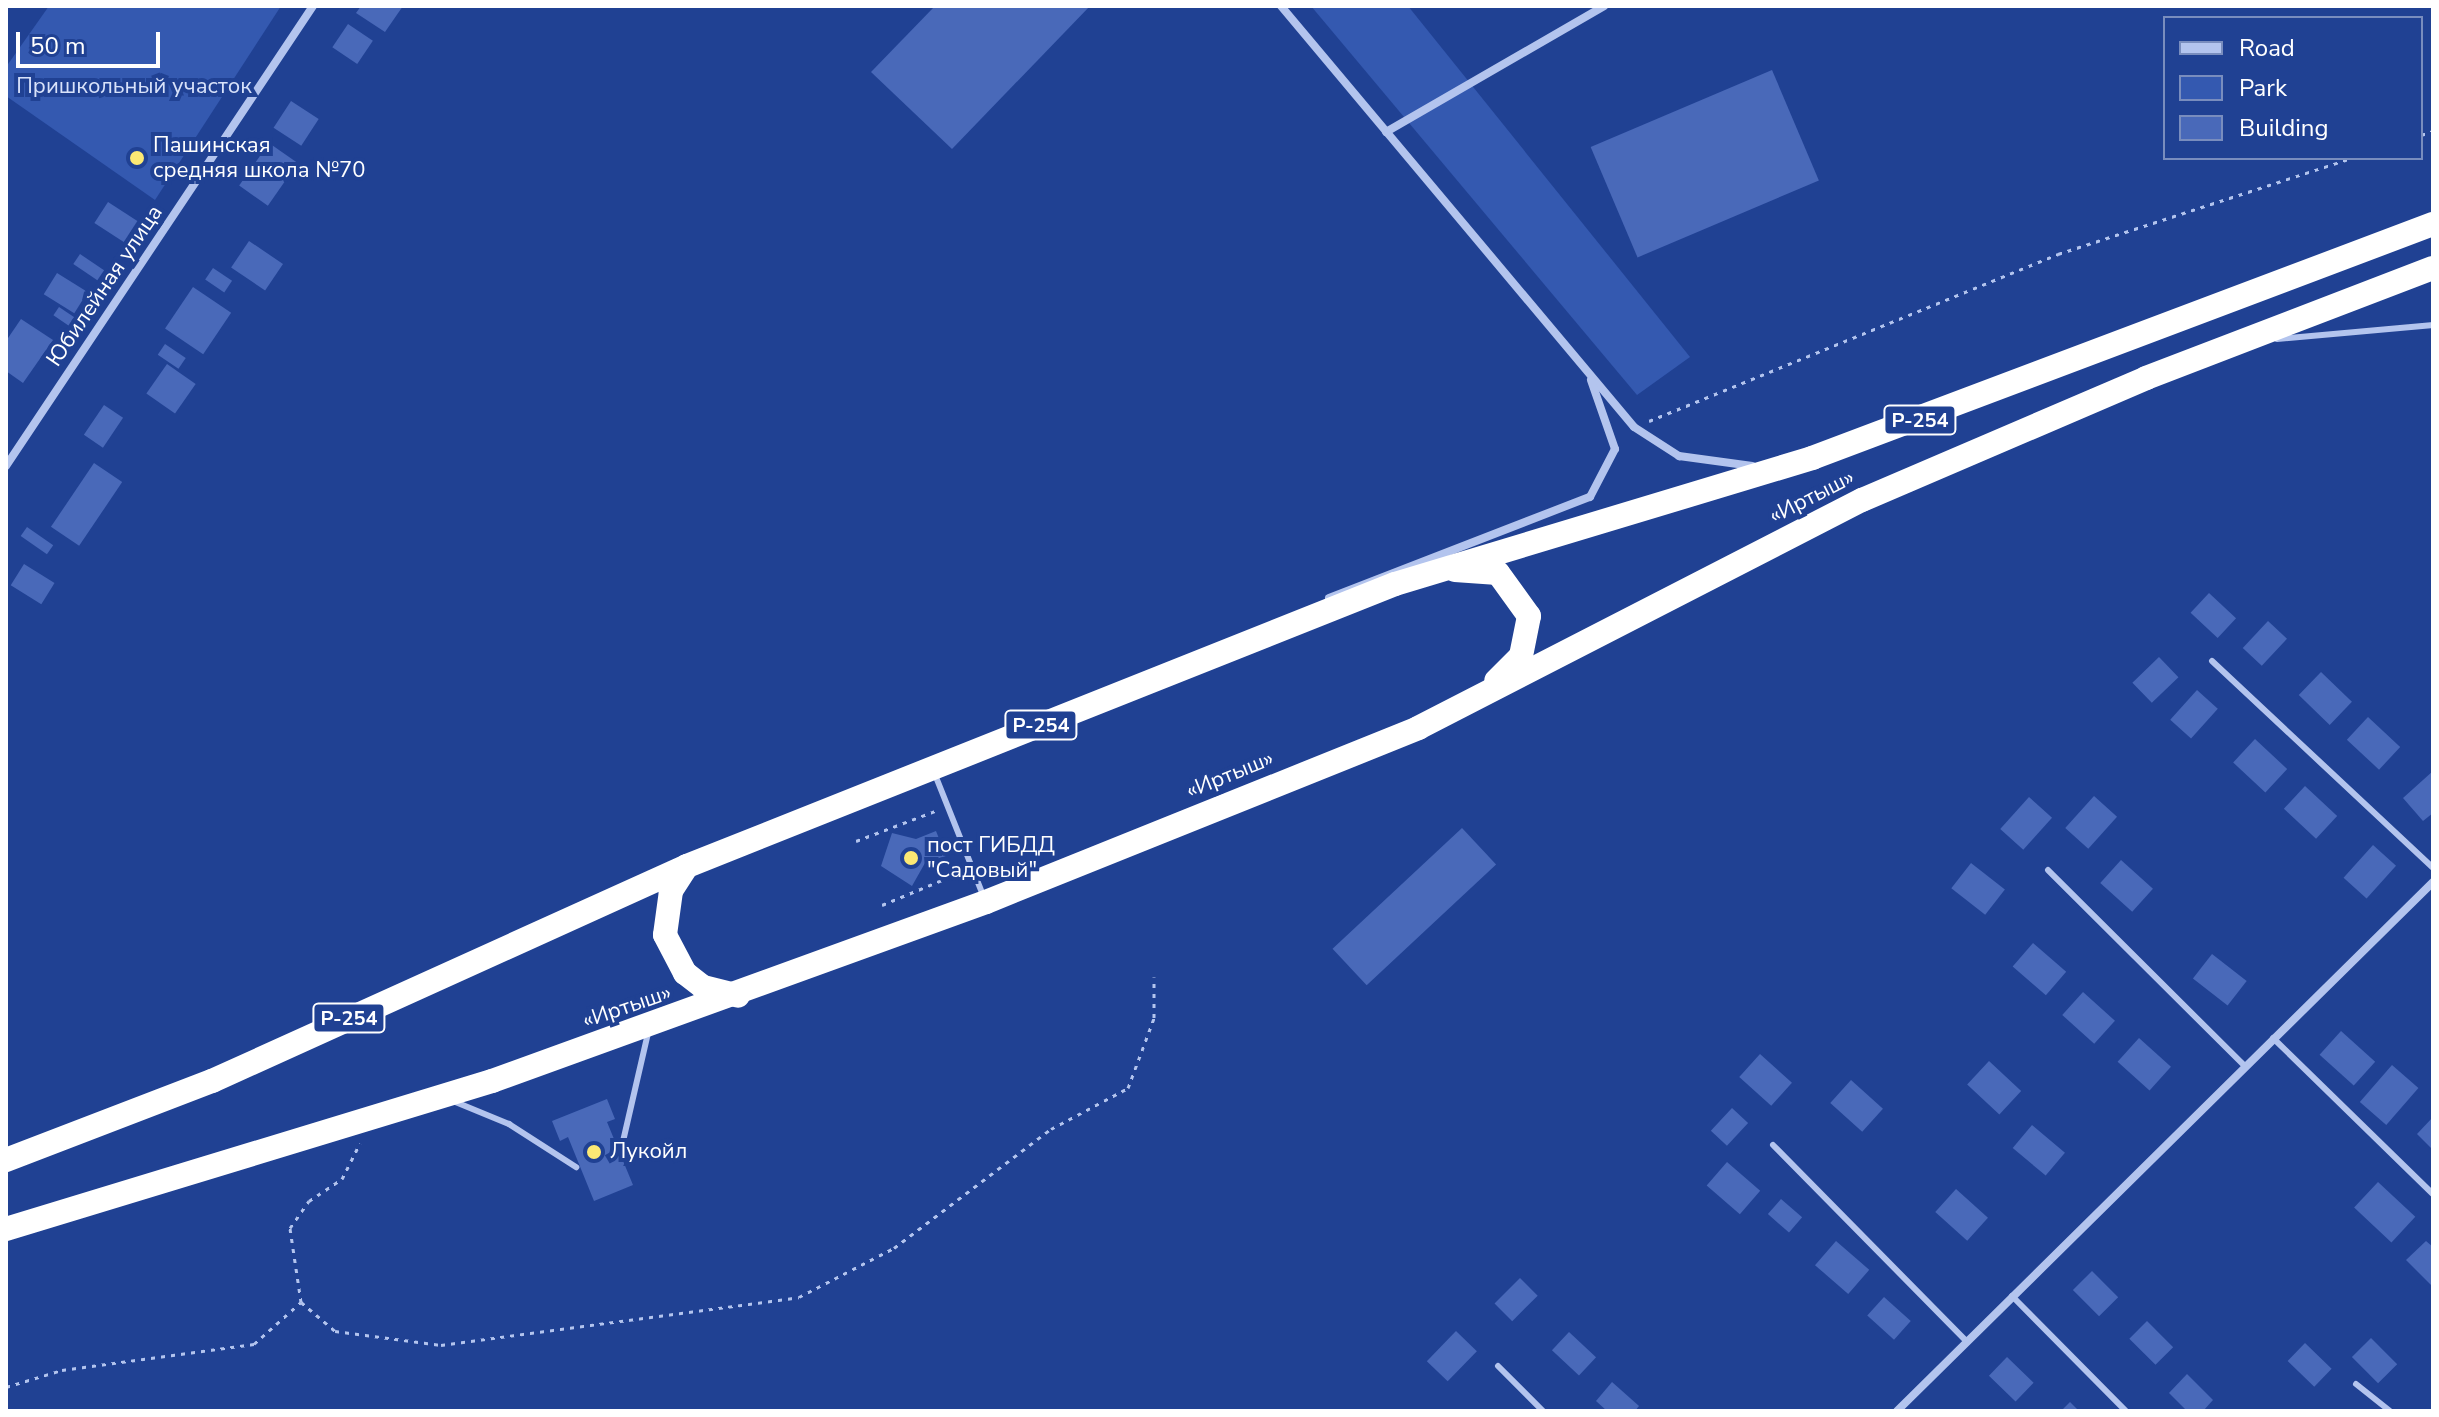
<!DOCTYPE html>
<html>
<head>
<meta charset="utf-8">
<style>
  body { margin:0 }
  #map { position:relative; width:2439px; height:1417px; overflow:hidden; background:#204193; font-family:"Nunito Sans",sans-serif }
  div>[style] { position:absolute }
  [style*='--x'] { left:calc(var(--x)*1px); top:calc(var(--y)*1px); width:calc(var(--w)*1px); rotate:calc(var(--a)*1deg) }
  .green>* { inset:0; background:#3459b0 }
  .building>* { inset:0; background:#4969b9; transform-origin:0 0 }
  .path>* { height:3px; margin-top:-1.5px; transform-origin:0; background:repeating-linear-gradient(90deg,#b3c4ee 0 4px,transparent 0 10px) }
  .lane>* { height:6px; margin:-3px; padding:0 3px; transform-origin:3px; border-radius:3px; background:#b3c4ee }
  .street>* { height:8px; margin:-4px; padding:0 4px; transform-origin:4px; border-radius:4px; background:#b3c4ee }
  .highway>* { height:24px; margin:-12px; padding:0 12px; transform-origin:12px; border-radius:12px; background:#fff }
  .dots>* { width:22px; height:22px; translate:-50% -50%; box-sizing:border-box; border:4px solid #204193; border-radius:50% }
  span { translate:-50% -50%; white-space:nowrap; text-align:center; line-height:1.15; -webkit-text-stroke:8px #204193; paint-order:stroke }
  .shield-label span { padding:2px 6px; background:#204193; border:2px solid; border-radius:6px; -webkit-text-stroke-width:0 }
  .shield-label { font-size:20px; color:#fff; font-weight:700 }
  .park-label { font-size:22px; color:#d8e2fa }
  .poi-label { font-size:22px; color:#fff }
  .left { translate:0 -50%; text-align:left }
  .street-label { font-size:22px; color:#fff }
  .frame { position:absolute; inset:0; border:8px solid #fff; pointer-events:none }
  .legend { position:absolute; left:2163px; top:16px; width:260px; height:144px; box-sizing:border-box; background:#204193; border:2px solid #798dbe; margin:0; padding:10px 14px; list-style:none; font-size:24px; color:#fff }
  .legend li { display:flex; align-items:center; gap:16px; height:40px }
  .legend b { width:40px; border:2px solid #798dbe }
  .scale { position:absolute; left:16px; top:32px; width:144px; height:36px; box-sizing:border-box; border:4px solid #fff; border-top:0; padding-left:10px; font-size:24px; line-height:28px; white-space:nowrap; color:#fff; -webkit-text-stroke:6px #204193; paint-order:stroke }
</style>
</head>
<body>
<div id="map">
  <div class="green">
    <div style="clip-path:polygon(49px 6px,281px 6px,155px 200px,6px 96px,6px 67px)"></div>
    <div style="clip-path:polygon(1311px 6px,1408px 6px,1690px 357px,1637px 395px)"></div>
  </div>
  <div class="building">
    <div style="clip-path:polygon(361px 6px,403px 6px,385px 32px,356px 13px)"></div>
    <div style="clip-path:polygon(935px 6px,1090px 6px,952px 149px,871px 72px)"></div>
    <div style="left:348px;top:24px;width:30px;height:28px;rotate:34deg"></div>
    <div style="left:1772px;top:70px;width:120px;height:197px;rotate:67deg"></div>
    <div style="left:291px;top:101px;width:33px;height:32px;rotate:33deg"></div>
    <div style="left:269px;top:143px;width:35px;height:52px;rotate:35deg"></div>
    <div style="left:108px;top:202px;width:35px;height:25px;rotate:33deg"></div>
    <div style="left:249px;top:241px;width:41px;height:32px;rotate:34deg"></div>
    <div style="left:80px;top:254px;width:29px;height:12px;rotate:34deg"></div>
    <div style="left:213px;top:268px;width:23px;height:14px;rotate:34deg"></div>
    <div style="left:57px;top:273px;width:36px;height:25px;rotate:32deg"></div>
    <div style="left:193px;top:287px;width:46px;height:50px;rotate:34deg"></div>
    <div style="left:59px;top:307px;width:27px;height:10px;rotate:34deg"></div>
    <div style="clip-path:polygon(21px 319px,53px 340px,23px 383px,6px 371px,6px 341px)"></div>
    <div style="left:165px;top:344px;width:25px;height:13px;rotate:34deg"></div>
    <div style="left:167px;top:364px;width:35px;height:36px;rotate:35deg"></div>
    <div style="left:104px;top:405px;width:23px;height:36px;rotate:34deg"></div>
    <div style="left:94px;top:463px;width:34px;height:77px;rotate:34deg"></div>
    <div style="left:27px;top:527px;width:32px;height:11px;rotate:35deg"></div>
    <div style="left:24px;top:564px;width:36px;height:25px;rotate:32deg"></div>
    <div style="left:2209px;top:593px;width:37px;height:27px;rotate:43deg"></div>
    <div style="left:2268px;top:621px;width:26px;height:37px;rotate:43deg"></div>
    <div style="left:2159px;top:657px;width:28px;height:37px;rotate:46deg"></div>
    <div style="left:2321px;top:672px;width:43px;height:32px;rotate:44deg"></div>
    <div style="left:2197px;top:690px;width:28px;height:40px;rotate:42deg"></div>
    <div style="left:2368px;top:717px;width:44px;height:31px;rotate:43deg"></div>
    <div style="left:2255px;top:739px;width:44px;height:32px;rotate:43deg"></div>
    <div style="clip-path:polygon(2433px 771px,2433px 813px,2423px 821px,2403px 798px)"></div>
    <div style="left:2305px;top:786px;width:44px;height:31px;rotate:43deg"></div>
    <div style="left:2094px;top:796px;width:31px;height:43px;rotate:42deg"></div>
    <div style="left:2029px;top:797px;width:31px;height:43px;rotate:42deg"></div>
    <div style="left:1462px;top:828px;width:50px;height:177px;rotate:47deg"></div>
    <div style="clip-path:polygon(936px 831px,946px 856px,925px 863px,912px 886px,881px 866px,892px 833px,916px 839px)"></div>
    <div style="left:2373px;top:845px;width:31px;height:44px;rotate:42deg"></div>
    <div style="left:2121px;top:860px;width:43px;height:31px;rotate:42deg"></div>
    <div style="left:1971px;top:863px;width:43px;height:32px;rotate:38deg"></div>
    <div style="left:2033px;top:943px;width:44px;height:31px;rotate:41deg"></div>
    <div style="left:2212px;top:954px;width:44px;height:31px;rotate:38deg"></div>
    <div style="left:2083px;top:992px;width:43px;height:31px;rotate:42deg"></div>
    <div style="left:2341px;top:1031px;width:46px;height:32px;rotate:42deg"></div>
    <div style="left:2139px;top:1038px;width:43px;height:32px;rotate:42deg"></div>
    <div style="left:1760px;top:1054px;width:43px;height:31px;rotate:42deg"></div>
    <div style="left:1989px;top:1061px;width:44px;height:32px;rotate:43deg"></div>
    <div style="left:2392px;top:1065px;width:35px;height:49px;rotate:41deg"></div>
    <div style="left:1851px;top:1080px;width:43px;height:31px;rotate:42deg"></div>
    <div style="clip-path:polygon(607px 1099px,615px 1119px,607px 1122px,633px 1185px,594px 1201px,568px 1137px,560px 1141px,552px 1121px)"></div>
    <div style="left:1732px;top:1108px;width:22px;height:31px;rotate:43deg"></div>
    <div style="clip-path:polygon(2433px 1117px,2433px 1150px,2417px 1134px)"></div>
    <div style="left:2032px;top:1125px;width:43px;height:30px;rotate:40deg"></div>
    <div style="left:1727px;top:1162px;width:44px;height:31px;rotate:41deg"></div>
    <div style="left:2378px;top:1182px;width:51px;height:35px;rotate:43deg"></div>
    <div style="left:1956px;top:1189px;width:43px;height:31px;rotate:42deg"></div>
    <div style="left:1781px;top:1199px;width:28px;height:20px;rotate:41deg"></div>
    <div style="left:1836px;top:1241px;width:44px;height:32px;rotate:41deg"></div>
    <div style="clip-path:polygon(2426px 1241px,2433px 1247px,2433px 1287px,2406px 1260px)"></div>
    <div style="left:2092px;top:1271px;width:37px;height:27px;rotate:45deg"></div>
    <div style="left:1520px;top:1278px;width:25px;height:36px;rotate:45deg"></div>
    <div style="left:1884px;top:1297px;width:36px;height:25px;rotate:42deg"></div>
    <div style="left:2147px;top:1321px;width:37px;height:25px;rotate:45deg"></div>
    <div style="left:1456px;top:1331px;width:29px;height:42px;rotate:44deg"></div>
    <div style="left:1569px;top:1332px;width:37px;height:25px;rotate:43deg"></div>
    <div style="left:2371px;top:1338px;width:37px;height:27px;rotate:45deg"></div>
    <div style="left:2305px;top:1343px;width:37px;height:25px;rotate:44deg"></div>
    <div style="left:2007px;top:1357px;width:37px;height:26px;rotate:44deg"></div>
    <div style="clip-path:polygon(2187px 1374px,2213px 1400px,2203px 1411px,2187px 1411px,2169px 1393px)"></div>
    <div style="clip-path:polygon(1612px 1382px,1639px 1406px,1635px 1411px,1607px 1411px,1596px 1401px)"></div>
    <div style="clip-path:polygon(2070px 1402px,2079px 1411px,2061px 1411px)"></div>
  </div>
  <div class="path">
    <div style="--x:2421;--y:135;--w:13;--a:-18"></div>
    <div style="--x:1649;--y:421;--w:442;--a:-22.2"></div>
    <div style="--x:2058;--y:254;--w:308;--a:-18.1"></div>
    <div style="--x:856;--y:841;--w:85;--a:-20.8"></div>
    <div style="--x:882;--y:905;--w:83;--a:-22.6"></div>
    <div style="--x:301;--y:1302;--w:45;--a:40.5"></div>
    <div style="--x:335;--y:1331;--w:107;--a:7.5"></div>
    <div style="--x:441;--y:1345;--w:361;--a:-7.6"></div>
    <div style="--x:799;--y:1297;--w:107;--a:-27.3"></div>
    <div style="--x:894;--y:1248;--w:197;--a:-37.2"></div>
    <div style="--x:1051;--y:1129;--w:87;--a:-28"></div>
    <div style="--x:1128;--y:1088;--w:75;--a:-69.6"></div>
    <div style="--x:1154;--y:1018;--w:41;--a:-90"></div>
    <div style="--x:6;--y:1387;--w:59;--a:-16.9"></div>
    <div style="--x:62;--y:1370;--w:194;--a:-7.7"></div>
    <div style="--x:254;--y:1344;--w:63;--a:-41.8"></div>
    <div style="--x:301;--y:1302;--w:75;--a:-98.5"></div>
    <div style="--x:290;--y:1228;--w:33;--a:-55"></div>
    <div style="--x:309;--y:1201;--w:40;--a:-34"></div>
    <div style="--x:342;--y:1179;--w:40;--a:-63.4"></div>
  </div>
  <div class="lane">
    <div style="--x:2277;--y:339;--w:157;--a:-5.1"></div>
    <div style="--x:2212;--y:661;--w:303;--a:43.1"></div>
    <div style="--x:934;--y:772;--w:132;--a:68.3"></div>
    <div style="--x:2048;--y:870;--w:278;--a:44.9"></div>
    <div style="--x:2273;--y:1038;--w:223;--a:44.3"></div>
    <div style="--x:453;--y:1101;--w:61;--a:22.3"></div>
    <div style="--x:509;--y:1124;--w:80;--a:32.7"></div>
    <div style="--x:1773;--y:1145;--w:275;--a:45.4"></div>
    <div style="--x:621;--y:1150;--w:120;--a:-77"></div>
    <div style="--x:2012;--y:1296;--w:162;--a:45.3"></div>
    <div style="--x:1498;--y:1366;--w:64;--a:45"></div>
    <div style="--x:2356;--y:1384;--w:43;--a:38.5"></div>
  </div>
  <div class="street">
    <div style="--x:1281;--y:6;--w:549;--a:50.02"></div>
    <div style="--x:1634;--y:427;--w:54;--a:32.8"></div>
    <div style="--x:1679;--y:456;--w:74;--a:7.8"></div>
    <div style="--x:1386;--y:132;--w:252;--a:-30"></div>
    <div style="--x:6;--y:466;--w:553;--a:-56.28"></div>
    <div style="--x:1329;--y:598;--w:280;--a:-21.2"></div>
    <div style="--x:1590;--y:497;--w:54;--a:-62.5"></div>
    <div style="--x:1615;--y:449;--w:73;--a:-109.2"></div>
    <div style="--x:1897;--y:1411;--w:753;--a:-44.62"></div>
  </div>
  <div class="highway">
    <div style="--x:1455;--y:570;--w:43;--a:4"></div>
    <div style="--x:1498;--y:573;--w:53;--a:54.2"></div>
    <div style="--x:1529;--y:616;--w:41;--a:101.3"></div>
    <div style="--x:1521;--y:656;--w:35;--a:135"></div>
    <div style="--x:687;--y:866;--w:30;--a:123"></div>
    <div style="--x:671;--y:891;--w:44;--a:97.8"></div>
    <div style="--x:665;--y:935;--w:43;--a:62.2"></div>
    <div style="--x:685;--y:973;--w:23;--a:38"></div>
    <div style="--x:703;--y:987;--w:36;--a:14"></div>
    <div style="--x:6;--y:1160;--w:221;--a:-21"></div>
    <div style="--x:212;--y:1081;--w:521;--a:-24.35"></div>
    <div style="--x:687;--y:866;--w:762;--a:-21.72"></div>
    <div style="--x:1395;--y:584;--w:436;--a:-16.8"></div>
    <div style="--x:1812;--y:458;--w:664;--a:-20.65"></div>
    <div style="--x:6;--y:1229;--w:508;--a:-16.94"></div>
    <div style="--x:492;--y:1081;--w:525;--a:-19.92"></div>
    <div style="--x:986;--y:902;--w:466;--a:-21.9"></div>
    <div style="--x:1418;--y:728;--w:499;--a:-27.2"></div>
    <div style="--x:1862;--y:500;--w:309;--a:-23.2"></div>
    <div style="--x:2146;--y:378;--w:307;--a:-21"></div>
  </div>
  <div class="dots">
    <div style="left:137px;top:158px;background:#fbe874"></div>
    <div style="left:911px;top:858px;background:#fbe874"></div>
    <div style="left:594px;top:1152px;background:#fbe874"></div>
  </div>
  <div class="shield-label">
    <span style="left:1920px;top:420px">Р-254</span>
    <span style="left:1041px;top:725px">Р-254</span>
    <span style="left:349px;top:1018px">Р-254</span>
  </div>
  <div class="park-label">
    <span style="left:134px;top:87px">Пришкольный участок</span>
  </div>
  <div class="poi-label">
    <span class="left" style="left:153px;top:158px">Пашинская<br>средняя школа №70</span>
    <span class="left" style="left:927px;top:858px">пост ГИБДД<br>"Садовый"</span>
    <span class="left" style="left:610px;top:1152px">Лукойл</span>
  </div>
  <div class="street-label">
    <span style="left:105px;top:286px;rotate:-56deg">Юбилейная улица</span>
    <span style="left:1812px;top:497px;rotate:-27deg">«Иртыш»</span>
    <span style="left:1230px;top:775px;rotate:-22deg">«Иртыш»</span>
    <span style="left:627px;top:1007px;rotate:-19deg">«Иртыш»</span>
  </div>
  <div class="frame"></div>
  <ul class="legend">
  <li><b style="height:10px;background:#b3c4ee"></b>Road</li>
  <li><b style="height:22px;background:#3459b0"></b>Park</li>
  <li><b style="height:22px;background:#4969b9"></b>Building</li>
  </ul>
  <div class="scale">50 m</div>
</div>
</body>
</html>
